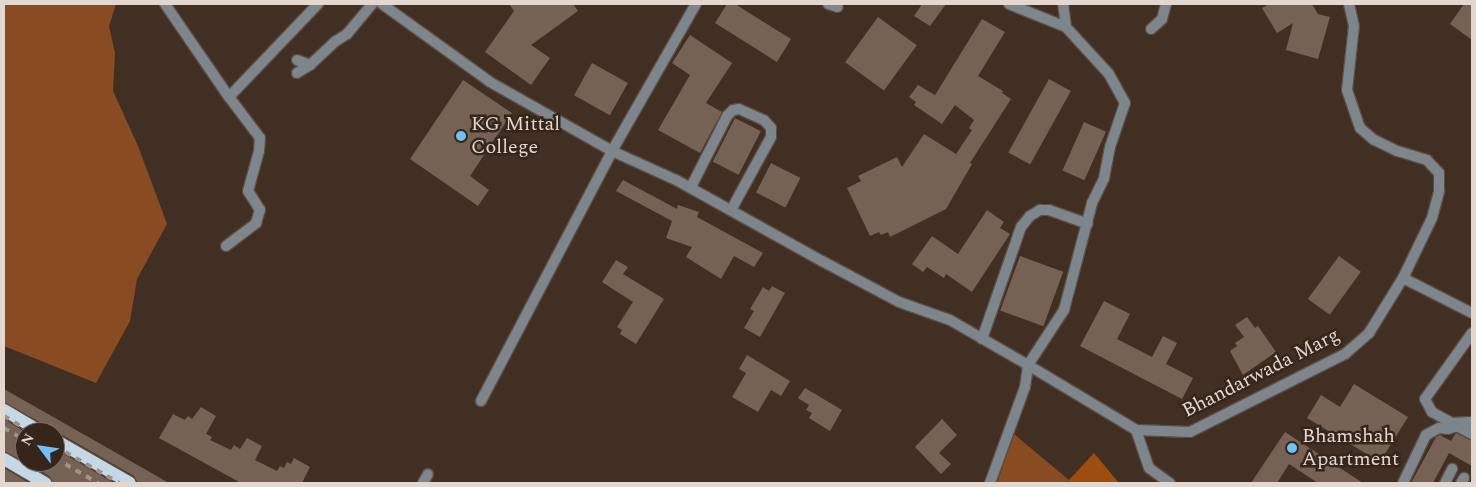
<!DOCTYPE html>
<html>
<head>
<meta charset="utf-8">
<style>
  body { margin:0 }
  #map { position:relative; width:1476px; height:487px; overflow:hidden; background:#412f24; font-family:Spectral,serif }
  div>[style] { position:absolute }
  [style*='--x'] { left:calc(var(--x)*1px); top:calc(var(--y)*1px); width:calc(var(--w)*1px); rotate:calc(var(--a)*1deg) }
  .green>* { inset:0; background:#894b22 }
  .water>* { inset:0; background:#9d4d10 }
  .building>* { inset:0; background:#766155; transform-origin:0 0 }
  .roads { filter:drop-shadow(1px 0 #5e4d43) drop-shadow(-1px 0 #5e4d43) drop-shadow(0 1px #5e4d43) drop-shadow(0 -1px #5e4d43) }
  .minor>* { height:10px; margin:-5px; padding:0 5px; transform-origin:5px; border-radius:5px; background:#7d868c }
  .tertiary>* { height:10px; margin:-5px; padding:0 5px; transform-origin:5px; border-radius:5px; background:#7d868c }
  .primary>* { height:12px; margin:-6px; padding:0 6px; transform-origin:6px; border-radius:6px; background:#c5d8e6 }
  .rail>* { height:4px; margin-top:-2px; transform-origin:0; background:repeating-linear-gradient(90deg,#a09188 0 6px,transparent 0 12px) }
  .dots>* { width:14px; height:14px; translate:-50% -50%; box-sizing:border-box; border:2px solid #36251a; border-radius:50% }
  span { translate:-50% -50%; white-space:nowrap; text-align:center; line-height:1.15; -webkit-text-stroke:5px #36251a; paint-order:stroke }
  .poi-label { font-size:20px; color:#e3d7d0 }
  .left { translate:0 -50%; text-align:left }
  .street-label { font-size:20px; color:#e3d7d0 }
  .frame { position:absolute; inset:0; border:5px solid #e3d7d0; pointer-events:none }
  .north { position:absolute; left:15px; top:422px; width:50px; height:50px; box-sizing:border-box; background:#36251a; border:1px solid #7b6c63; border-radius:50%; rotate:301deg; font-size:14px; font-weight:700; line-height:20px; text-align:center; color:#e3d7d0 }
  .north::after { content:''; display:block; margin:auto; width:18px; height:22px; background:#72c1f5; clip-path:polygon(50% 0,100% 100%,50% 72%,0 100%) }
</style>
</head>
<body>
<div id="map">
  <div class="green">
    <div style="clip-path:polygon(4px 4px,116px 4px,109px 26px,115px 53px,113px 91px,138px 146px,167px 224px,137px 279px,130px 321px,96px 383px,4px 346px)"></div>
    <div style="clip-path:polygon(1014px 434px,1069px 480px,1066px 483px,997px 483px)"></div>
  </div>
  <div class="water">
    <div style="clip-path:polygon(1094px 453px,1119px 483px,1066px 483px,1069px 480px)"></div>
  </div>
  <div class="building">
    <div style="clip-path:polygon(509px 4px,573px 4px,578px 11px,531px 45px,550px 58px,531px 85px,485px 52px,514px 11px)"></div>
    <div style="clip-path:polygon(727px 4px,735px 4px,791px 39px,777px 62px,715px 23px)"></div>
    <div style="clip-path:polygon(922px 4px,946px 4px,930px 26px,914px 16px)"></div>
    <div style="clip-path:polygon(1269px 4px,1312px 4px,1318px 14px,1330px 17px,1318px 59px,1286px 50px,1293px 23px,1277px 33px,1262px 8px)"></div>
    <div style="clip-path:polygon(1464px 4px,1472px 4px,1472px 40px,1450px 24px)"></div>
    <div style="left:878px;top:17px;width:48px;height:56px;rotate:36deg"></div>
    <div style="clip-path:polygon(982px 19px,1005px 32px,978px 76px,1003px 91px,1002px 93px,1011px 99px,970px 163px,972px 164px,946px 209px,890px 237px,888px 232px,881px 235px,879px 232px,870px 236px,847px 188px,861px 181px,858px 176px,897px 157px,902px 167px,924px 134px,956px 154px,972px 130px,969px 128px,974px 120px,955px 105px,942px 124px,914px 105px,916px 102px,909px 97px,918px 85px,935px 95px)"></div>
    <div style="clip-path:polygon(690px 35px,732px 63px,706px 103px,722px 112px,700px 153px,658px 130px,690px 75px,672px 63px)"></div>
    <div style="left:592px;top:63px;width:41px;height:37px;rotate:29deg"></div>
    <div style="left:1049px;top:79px;width:25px;height:84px;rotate:29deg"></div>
    <div style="clip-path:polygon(463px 80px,512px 113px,470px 176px,489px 190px,478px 206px,410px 159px)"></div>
    <div style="left:735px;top:118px;width:29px;height:49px;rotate:27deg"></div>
    <div style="left:1084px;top:122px;width:24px;height:53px;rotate:24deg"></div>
    <div style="left:771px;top:163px;width:33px;height:33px;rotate:27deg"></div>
    <div style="clip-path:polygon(623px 180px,677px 209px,678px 205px,699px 212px,697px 217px,763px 253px,754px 267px,734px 256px,721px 279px,686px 257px,692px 247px,666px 238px,672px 221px,616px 191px)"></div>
    <div style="clip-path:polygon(987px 210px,1004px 222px,1000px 228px,1010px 234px,972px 292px,946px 274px,944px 278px,927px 267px,923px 272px,912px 264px,932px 236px,958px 254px)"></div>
    <div style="left:1020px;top:256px;width:46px;height:58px;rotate:20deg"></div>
    <div style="left:1339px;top:256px;width:27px;height:53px;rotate:36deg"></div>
    <div style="clip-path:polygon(616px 260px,628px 267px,623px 274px,664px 299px,636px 344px,620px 334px,622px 330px,617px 327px,633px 302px,602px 282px)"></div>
    <div style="clip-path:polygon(772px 286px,785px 293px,760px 337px,744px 328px,754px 311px,750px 309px,763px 287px,769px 291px)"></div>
    <div style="clip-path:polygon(1104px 301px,1130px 314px,1117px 339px,1152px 357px,1163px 336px,1177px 343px,1166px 364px,1193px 378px,1182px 399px,1080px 346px)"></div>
    <div style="clip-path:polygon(1247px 317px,1255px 328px,1258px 326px,1276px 352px,1243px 375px,1230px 351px,1237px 346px,1235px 343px,1244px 337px,1235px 325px)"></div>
    <div style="clip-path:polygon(747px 355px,790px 381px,781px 396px,771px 390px,758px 412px,732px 397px,746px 373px,739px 369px)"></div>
    <div style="clip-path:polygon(1354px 384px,1408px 417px,1380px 462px,1307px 418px,1321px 395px,1340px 407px)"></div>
    <div style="clip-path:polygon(805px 388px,842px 410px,830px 431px,809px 418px,812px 413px,806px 410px,809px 405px,798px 398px)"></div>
    <div style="clip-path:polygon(4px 389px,55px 418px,169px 483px,138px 483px,134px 476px,59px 433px,49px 432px,45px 425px,4px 402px)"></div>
    <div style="clip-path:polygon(201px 407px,216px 416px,206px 434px,212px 437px,210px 440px,231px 450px,234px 445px,240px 449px,247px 438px,262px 446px,255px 460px,277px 471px,280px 466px,284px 468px,287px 462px,291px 464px,294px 458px,310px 467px,302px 483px,241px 483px,159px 438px,173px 414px,185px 420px,188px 416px,192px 419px)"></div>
    <div style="clip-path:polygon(4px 419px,25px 432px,25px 462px,4px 451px)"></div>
    <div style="clip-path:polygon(942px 419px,957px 435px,939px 453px,951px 464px,941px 474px,915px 447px)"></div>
    <div style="clip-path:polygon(1285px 432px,1363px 483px,1318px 483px,1289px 464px,1277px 483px,1251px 483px)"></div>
    <div style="clip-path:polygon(1456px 433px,1472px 441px,1472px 466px,1449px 453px,1433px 483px,1411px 483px,1436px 437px,1440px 435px,1451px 441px)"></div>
    <div style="clip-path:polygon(55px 449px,114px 483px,53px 483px,49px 476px,25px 462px,55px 462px)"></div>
    <div style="clip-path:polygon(4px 468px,29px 483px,4px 483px)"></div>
  </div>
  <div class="roads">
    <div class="minor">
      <div style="--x:165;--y:4;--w:113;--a:55.5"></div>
      <div style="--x:229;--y:97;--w:129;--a:-46.3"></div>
      <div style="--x:828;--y:4;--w:10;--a:17"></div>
      <div style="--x:1009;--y:4;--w:61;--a:22"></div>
      <div style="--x:1151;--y:29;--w:15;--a:-42"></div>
      <div style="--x:1162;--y:19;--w:16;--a:-75"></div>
      <div style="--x:297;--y:60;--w:14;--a:21"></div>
      <div style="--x:310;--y:65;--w:35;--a:-43"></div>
      <div style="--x:336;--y:41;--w:13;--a:-32"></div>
      <div style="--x:347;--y:34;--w:39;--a:-50"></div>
      <div style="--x:297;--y:73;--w:15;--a:-32"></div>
      <div style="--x:691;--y:187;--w:80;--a:-63.1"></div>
      <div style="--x:727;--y:116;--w:8;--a:-45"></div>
      <div style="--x:733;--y:110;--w:6;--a:-9"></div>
      <div style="--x:739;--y:109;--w:27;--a:24"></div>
      <div style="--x:764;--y:120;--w:11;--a:49"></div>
      <div style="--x:771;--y:128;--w:9;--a:90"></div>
      <div style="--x:771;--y:137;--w:83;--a:118.7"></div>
      <div style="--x:226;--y:246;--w:38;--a:-37"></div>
      <div style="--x:256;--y:223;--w:14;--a:-73"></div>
      <div style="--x:260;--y:210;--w:22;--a:-122"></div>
      <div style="--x:248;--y:191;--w:41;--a:-74.6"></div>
      <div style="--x:259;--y:151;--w:13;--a:-86"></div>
      <div style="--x:260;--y:138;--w:51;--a:-127.1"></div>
      <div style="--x:1403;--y:278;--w:77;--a:26.9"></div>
      <div style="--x:1472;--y:333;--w:81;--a:125.5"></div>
      <div style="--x:1425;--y:399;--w:15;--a:62"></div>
      <div style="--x:1432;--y:412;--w:23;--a:29"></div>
      <div style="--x:1452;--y:423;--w:17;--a:-3"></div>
      <div style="--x:1469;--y:422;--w:4;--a:45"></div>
      <div style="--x:982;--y:339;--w:119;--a:-70.8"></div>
      <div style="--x:1021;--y:227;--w:14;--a:-51"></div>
      <div style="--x:1030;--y:216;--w:12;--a:-31"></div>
      <div style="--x:1040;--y:210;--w:9;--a:0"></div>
      <div style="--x:1049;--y:210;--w:41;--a:19.7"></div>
      <div style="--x:1028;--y:365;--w:126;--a:31"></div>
      <div style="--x:1136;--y:430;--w:54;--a:2.1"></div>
      <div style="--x:1190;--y:432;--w:174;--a:-26.7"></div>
      <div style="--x:1345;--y:354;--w:32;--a:-41"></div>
      <div style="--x:1369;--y:333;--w:65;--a:-58.3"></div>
      <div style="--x:1403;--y:278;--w:67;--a:-64.2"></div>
      <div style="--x:1432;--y:218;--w:28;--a:-75"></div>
      <div style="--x:1439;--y:191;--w:18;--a:-90"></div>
      <div style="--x:1439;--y:173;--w:18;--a:-133"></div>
      <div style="--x:1427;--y:160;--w:31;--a:-163"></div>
      <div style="--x:1397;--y:151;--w:25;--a:-154"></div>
      <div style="--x:1374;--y:140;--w:18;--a:-139"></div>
      <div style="--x:1360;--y:128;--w:40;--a:-108.9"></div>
      <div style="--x:1347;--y:90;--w:64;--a:-83.8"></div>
      <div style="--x:1354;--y:26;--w:23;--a:-103"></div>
      <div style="--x:481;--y:401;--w:282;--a:-62.3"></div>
      <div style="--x:612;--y:151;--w:169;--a:-60.3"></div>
      <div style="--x:1136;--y:430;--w:40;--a:71.1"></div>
      <div style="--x:1149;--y:468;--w:26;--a:36"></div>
      <div style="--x:423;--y:483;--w:10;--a:-61"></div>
      <div style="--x:1403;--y:483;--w:53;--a:-64.4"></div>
      <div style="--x:1426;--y:435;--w:15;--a:-28"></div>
      <div style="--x:1439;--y:428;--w:9;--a:6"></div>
      <div style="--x:1448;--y:429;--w:9;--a:-18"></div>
      <div style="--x:1457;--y:426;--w:17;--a:28"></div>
      <div style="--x:1445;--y:483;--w:16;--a:-63"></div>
      <div style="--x:1461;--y:483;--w:6;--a:-59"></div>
    </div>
    <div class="tertiary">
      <div style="--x:382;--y:4;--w:133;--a:35.8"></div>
      <div style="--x:490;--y:82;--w:140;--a:29.5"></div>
      <div style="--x:612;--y:151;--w:72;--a:24.4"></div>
      <div style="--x:678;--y:181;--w:165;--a:29.1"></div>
      <div style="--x:822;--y:261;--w:87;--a:28"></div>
      <div style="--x:899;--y:302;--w:54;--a:19.4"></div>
      <div style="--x:950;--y:320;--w:90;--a:30"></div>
      <div style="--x:990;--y:483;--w:102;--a:-70"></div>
      <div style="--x:1025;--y:387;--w:22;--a:-82"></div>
      <div style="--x:1028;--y:365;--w:66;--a:-56.8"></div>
      <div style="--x:1064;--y:310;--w:111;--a:-75.3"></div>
      <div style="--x:1092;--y:203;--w:28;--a:-64"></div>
      <div style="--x:1104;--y:178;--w:32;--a:-79"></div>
      <div style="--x:1110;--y:147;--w:46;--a:-71.2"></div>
      <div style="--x:1125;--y:103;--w:33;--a:-119"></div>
      <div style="--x:1109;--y:74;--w:64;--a:-132.5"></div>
      <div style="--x:1066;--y:27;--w:23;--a:-97"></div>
    </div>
    <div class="primary">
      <div style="--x:4;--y:410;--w:43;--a:30.7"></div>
      <div style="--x:55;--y:440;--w:86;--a:29.8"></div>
      <div style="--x:4;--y:459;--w:48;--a:30.3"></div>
    </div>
  </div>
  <div class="rail">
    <div style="--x:4;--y:416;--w:31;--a:31"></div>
    <div style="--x:4;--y:428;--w:24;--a:30"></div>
    <div style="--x:55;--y:446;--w:74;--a:30"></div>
    <div style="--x:55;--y:458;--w:50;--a:30.2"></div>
  </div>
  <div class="dots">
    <div style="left:461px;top:136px;background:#72c1f5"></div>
    <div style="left:1292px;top:448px;background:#72c1f5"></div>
  </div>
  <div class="poi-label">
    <span class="left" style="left:471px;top:136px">KG Mittal<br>College</span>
    <span class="left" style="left:1302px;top:448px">Bhamshah<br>Apartment</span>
  </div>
  <div class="street-label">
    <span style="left:1261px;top:373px;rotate:-27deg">Bhandarwada Marg</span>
  </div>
  <div class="frame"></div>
  <div class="north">N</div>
</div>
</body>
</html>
